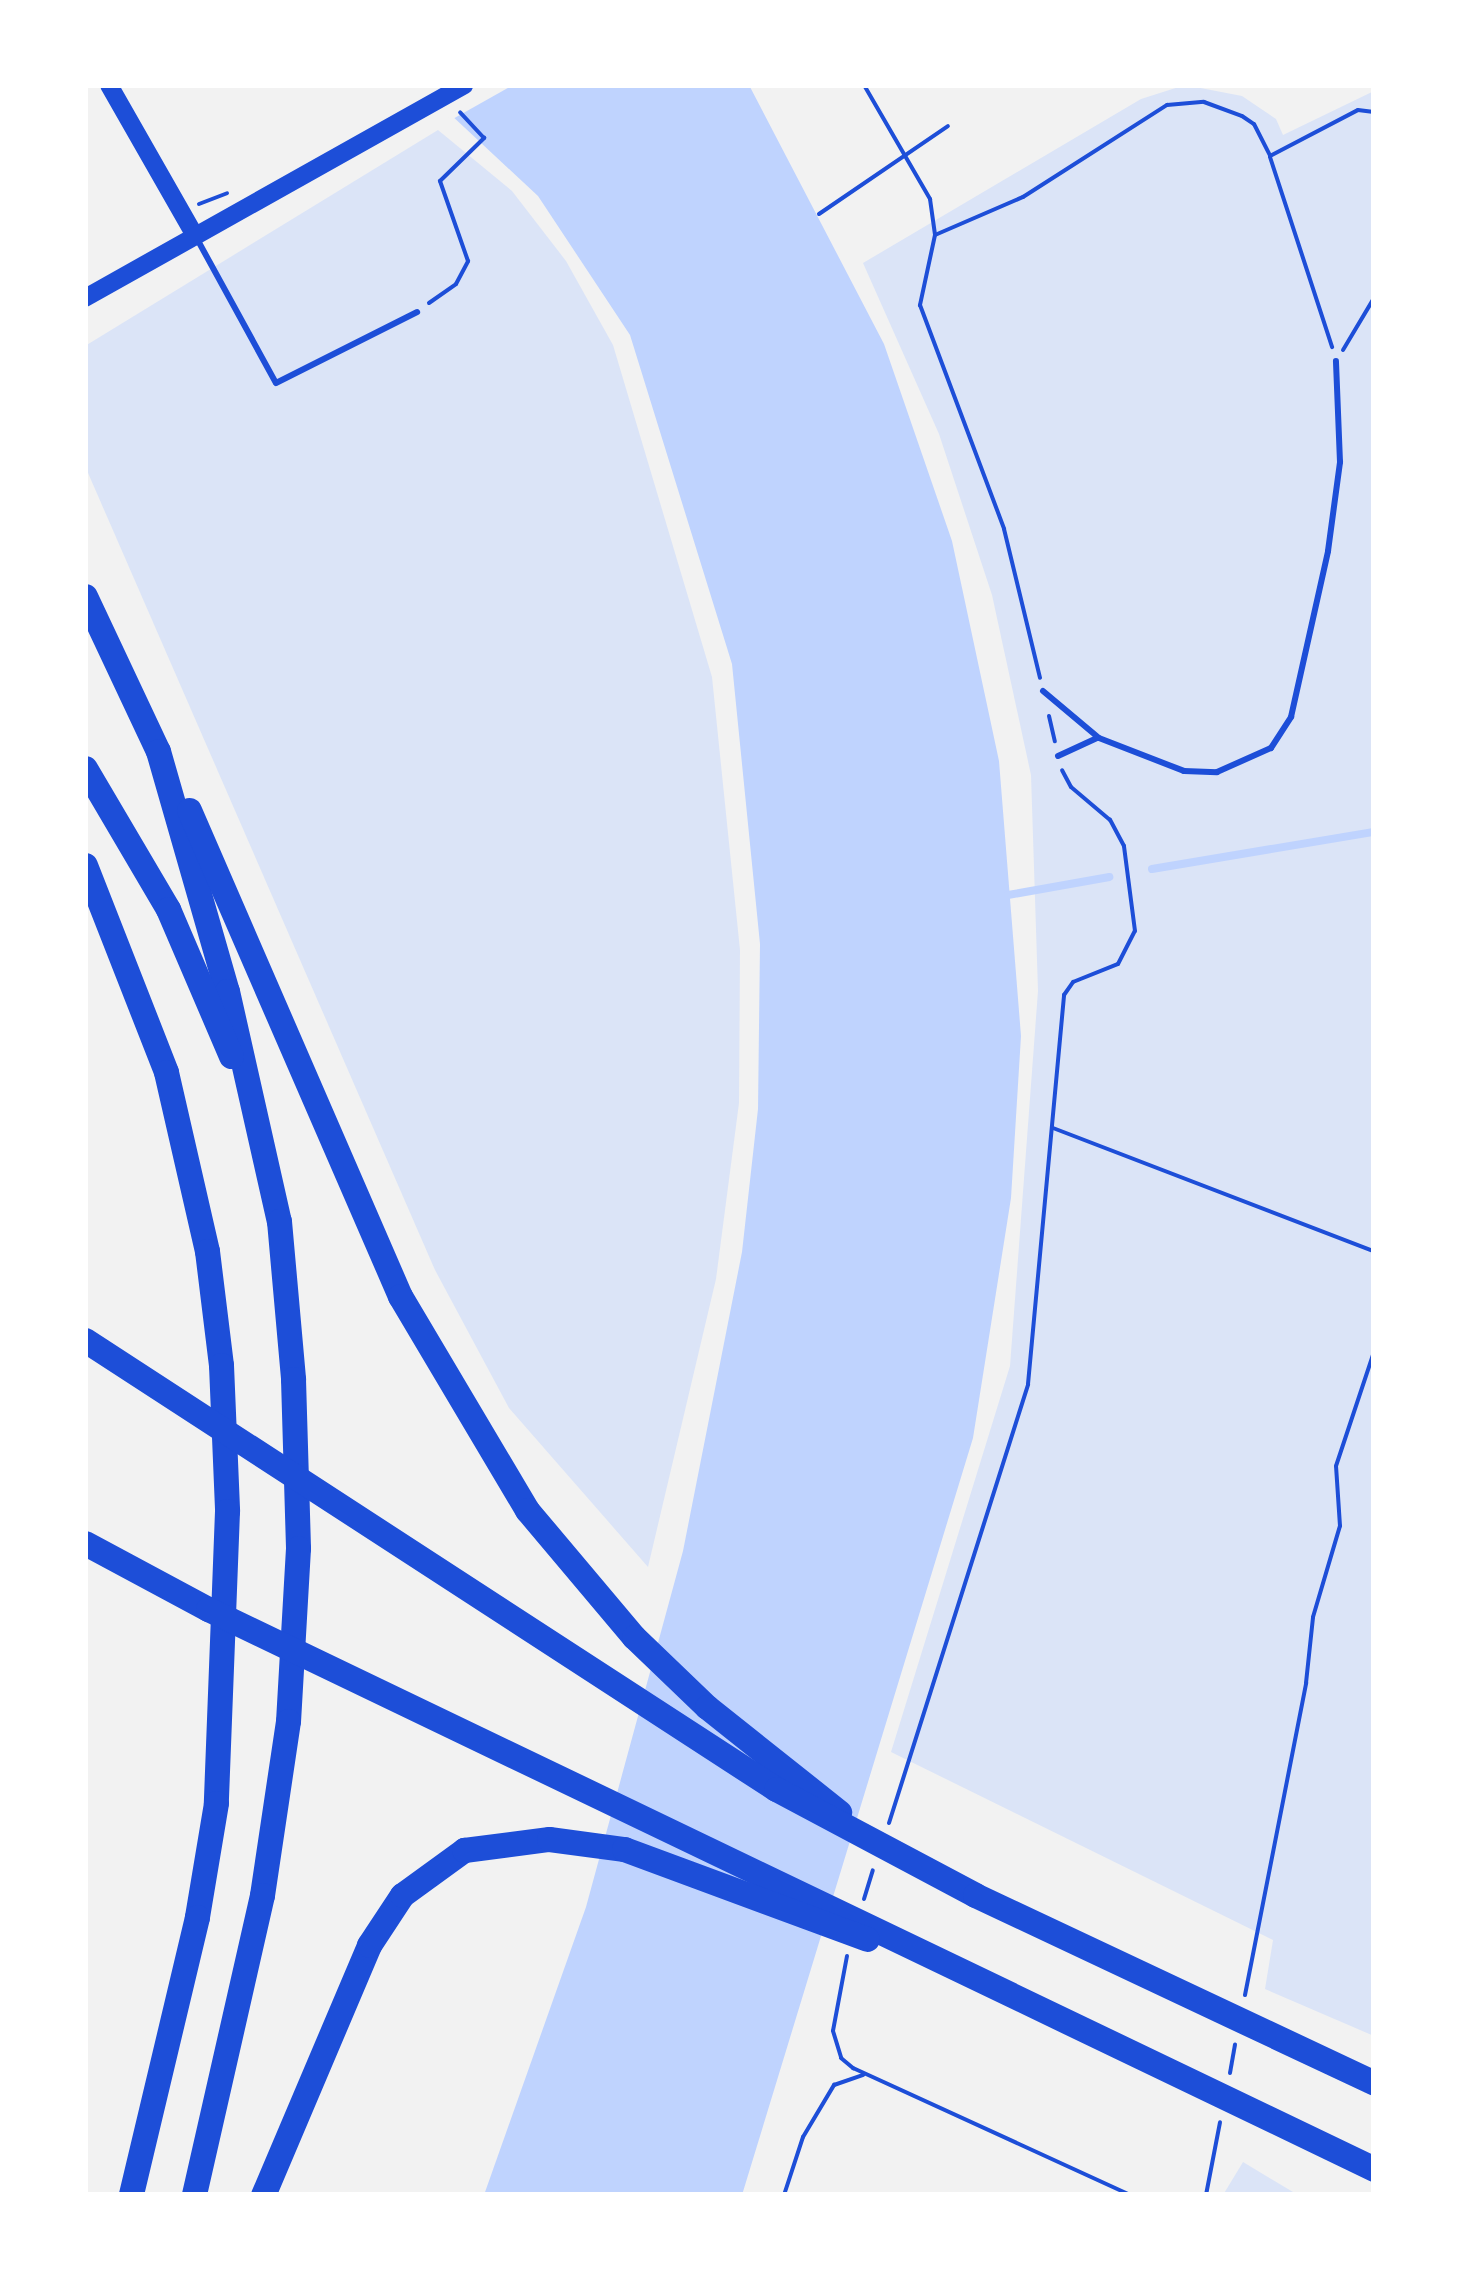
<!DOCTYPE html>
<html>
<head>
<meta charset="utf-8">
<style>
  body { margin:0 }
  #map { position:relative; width:1459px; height:2280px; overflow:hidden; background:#f2f2f2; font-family:"PT Sans",sans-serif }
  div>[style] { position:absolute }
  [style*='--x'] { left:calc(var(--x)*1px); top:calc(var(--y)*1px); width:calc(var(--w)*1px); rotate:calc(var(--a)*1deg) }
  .green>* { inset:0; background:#dbe4f7 }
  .water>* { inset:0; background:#bfd3fe }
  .pier>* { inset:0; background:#f2f2f2 }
  .stream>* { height:8px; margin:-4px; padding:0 4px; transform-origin:4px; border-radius:4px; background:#bfd3fe }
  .path>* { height:4px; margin:-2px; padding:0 2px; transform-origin:2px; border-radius:2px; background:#1d4ed8 }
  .service>* { height:6px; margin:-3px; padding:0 3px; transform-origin:3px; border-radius:3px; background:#1d4ed8 }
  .tertiary>* { height:18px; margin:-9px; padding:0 9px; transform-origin:9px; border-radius:9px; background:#1d4ed8 }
  .secondary>* { height:18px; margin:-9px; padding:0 9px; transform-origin:9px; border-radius:9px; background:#1d4ed8 }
  .motorway>* { height:25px; margin:-12.5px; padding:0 12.5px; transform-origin:12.5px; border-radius:12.5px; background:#1d4ed8 }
  span { translate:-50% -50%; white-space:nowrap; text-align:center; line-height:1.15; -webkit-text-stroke:10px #fff; paint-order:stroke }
  .frame { position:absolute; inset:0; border:88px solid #fff; pointer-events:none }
</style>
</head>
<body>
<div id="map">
  <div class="green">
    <div style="clip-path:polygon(1185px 85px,1242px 96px,1276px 119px,1283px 135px,1374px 91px,1374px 2036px,1265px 1989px,1273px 1940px,891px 1752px,1010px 1366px,1038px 991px,1031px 775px,992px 595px,939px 434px,863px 263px,1141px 99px)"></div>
    <div style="clip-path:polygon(438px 130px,512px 191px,566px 261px,613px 345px,712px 677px,740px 950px,739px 1103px,716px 1279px,648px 1567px,509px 1408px,435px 1270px,85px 466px,85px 346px)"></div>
    <div style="clip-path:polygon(1243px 2162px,1298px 2195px,1223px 2195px)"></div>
  </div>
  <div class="water">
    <div style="clip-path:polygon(419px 85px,749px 85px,884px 344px,952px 541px,999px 761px,1021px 1036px,1011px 1198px,973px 1438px,742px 2195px,484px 2195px,586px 1907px,683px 1551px,742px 1252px,758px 1109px,760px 944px,732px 664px,630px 335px,538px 196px)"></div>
  </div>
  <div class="pier">
    <div style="clip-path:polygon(414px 85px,513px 85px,451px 120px)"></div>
  </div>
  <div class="stream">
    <div style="--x:1152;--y:869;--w:225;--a:-9.5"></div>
    <div style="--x:1008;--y:895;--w:103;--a:-10.1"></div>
  </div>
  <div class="path">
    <div style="--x:864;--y:85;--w:132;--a:59.9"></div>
    <div style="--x:930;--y:199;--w:36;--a:82"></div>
    <div style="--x:935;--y:235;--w:72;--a:102.1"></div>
    <div style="--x:920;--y:305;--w:239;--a:69.4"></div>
    <div style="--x:1004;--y:529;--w:153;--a:76.4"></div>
    <div style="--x:1270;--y:157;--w:200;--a:71.9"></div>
    <div style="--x:199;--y:204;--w:30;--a:-21"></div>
    <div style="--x:819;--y:214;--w:156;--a:-34.3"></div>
    <div style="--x:935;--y:235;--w:96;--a:-23.4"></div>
    <div style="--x:1023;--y:197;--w:171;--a:-32.6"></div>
    <div style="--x:1167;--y:105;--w:37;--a:-5"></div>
    <div style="--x:1204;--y:102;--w:40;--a:20.2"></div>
    <div style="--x:1242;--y:116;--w:14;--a:34"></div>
    <div style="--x:1254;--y:124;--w:36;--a:63"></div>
    <div style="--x:1270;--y:156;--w:99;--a:-27.6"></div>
    <div style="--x:1358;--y:110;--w:16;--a:7"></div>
    <div style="--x:429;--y:303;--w:33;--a:-35"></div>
    <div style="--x:456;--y:284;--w:26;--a:-62"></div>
    <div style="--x:468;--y:261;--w:85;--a:-109.3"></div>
    <div style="--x:440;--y:181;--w:62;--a:-44.3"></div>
    <div style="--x:484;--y:138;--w:35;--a:-133"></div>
    <div style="--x:1343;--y:350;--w:61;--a:-59.2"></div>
    <div style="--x:1049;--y:716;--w:26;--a:77"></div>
    <div style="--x:1053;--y:1128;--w:344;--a:21"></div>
    <div style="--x:889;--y:1823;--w:460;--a:-72.4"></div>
    <div style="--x:1028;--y:1384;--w:391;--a:-84.7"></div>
    <div style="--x:1064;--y:995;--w:16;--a:-55"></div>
    <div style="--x:1073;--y:982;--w:48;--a:-21.8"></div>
    <div style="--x:1118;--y:964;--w:37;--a:-63"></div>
    <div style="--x:1135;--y:931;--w:86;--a:-97.4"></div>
    <div style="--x:1124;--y:846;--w:30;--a:-118"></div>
    <div style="--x:1110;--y:820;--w:51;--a:-139.8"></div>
    <div style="--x:1071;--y:787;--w:19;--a:-118"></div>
    <div style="--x:864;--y:1899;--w:30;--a:-73"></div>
    <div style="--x:847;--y:1956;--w:76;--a:100.6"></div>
    <div style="--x:833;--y:2031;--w:28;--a:73"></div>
    <div style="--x:841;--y:2058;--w:16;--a:40"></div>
    <div style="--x:853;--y:2068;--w:305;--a:24.6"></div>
    <div style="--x:1245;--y:1995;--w:318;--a:-78.9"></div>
    <div style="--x:1306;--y:1683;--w:66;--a:-83.9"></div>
    <div style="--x:1313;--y:1617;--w:95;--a:-73.5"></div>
    <div style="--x:1340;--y:1526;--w:60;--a:-93.8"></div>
    <div style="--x:1336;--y:1466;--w:120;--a:-71.6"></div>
    <div style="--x:1230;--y:2073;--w:29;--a:-80"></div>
    <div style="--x:784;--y:2195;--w:61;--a:-71.9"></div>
    <div style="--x:803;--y:2137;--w:61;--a:-59.2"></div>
    <div style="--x:834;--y:2085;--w:31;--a:-19"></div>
    <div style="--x:1206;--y:2195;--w:74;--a:-79.1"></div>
  </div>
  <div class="service">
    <div style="--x:196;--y:237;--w:166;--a:61.3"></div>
    <div style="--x:276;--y:383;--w:158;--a:-26.7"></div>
    <div style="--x:1043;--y:691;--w:73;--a:40"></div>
    <div style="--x:1099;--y:738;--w:91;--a:21.2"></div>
    <div style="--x:1184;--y:771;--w:33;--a:2"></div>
    <div style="--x:1217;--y:772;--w:59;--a:-24"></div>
    <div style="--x:1271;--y:748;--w:37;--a:-57"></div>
    <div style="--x:1291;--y:717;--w:170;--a:-77.4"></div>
    <div style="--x:1328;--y:551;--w:90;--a:-82.3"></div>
    <div style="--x:1340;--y:462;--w:101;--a:-92.3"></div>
    <div style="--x:1058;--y:756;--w:43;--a:-24.8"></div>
  </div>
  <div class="tertiary">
    <div style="--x:109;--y:85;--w:174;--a:60.3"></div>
  </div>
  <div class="secondary">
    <div style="--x:85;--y:298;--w:435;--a:-29.3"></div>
  </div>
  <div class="motorway">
    <div style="--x:85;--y:596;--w:171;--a:64.8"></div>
    <div style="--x:158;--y:751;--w:250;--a:74"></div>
    <div style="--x:227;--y:991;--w:236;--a:77.3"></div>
    <div style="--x:279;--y:1221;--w:159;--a:84.9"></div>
    <div style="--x:293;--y:1379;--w:169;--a:88.3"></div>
    <div style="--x:298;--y:1548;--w:173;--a:93.3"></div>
    <div style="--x:288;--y:1721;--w:176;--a:98.5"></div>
    <div style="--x:262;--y:1895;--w:308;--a:102.8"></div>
    <div style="--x:85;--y:768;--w:164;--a:59.5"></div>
    <div style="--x:168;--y:909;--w:160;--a:66.8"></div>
    <div style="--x:189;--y:810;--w:530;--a:66.53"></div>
    <div style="--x:400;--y:1296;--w:249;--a:59.3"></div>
    <div style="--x:527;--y:1510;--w:166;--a:49.9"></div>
    <div style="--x:634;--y:1637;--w:101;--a:43.8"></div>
    <div style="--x:707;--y:1707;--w:169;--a:38.5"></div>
    <div style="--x:85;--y:865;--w:222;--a:68.6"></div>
    <div style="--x:166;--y:1072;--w:184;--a:77.1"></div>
    <div style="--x:207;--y:1251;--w:115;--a:83"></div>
    <div style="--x:221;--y:1365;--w:146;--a:87.6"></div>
    <div style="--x:227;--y:1511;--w:292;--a:92.2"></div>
    <div style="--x:216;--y:1803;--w:116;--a:99.5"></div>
    <div style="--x:197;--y:1917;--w:286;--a:103.4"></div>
    <div style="--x:85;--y:1340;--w:824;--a:33.02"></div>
    <div style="--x:776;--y:1789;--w:225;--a:28"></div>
    <div style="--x:975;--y:1895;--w:441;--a:25.2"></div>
    <div style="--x:85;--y:1543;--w:140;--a:28.2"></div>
    <div style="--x:208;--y:1609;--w:1294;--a:25.65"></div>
    <div style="--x:263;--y:2195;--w:272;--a:-67"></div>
    <div style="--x:369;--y:1945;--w:60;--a:-56.6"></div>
    <div style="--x:402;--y:1895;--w:77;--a:-36"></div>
    <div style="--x:464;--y:1850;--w:86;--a:-7.4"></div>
    <div style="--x:549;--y:1839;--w:76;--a:7.6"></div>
    <div style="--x:624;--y:1849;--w:259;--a:20.3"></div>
  </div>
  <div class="frame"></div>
</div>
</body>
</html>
